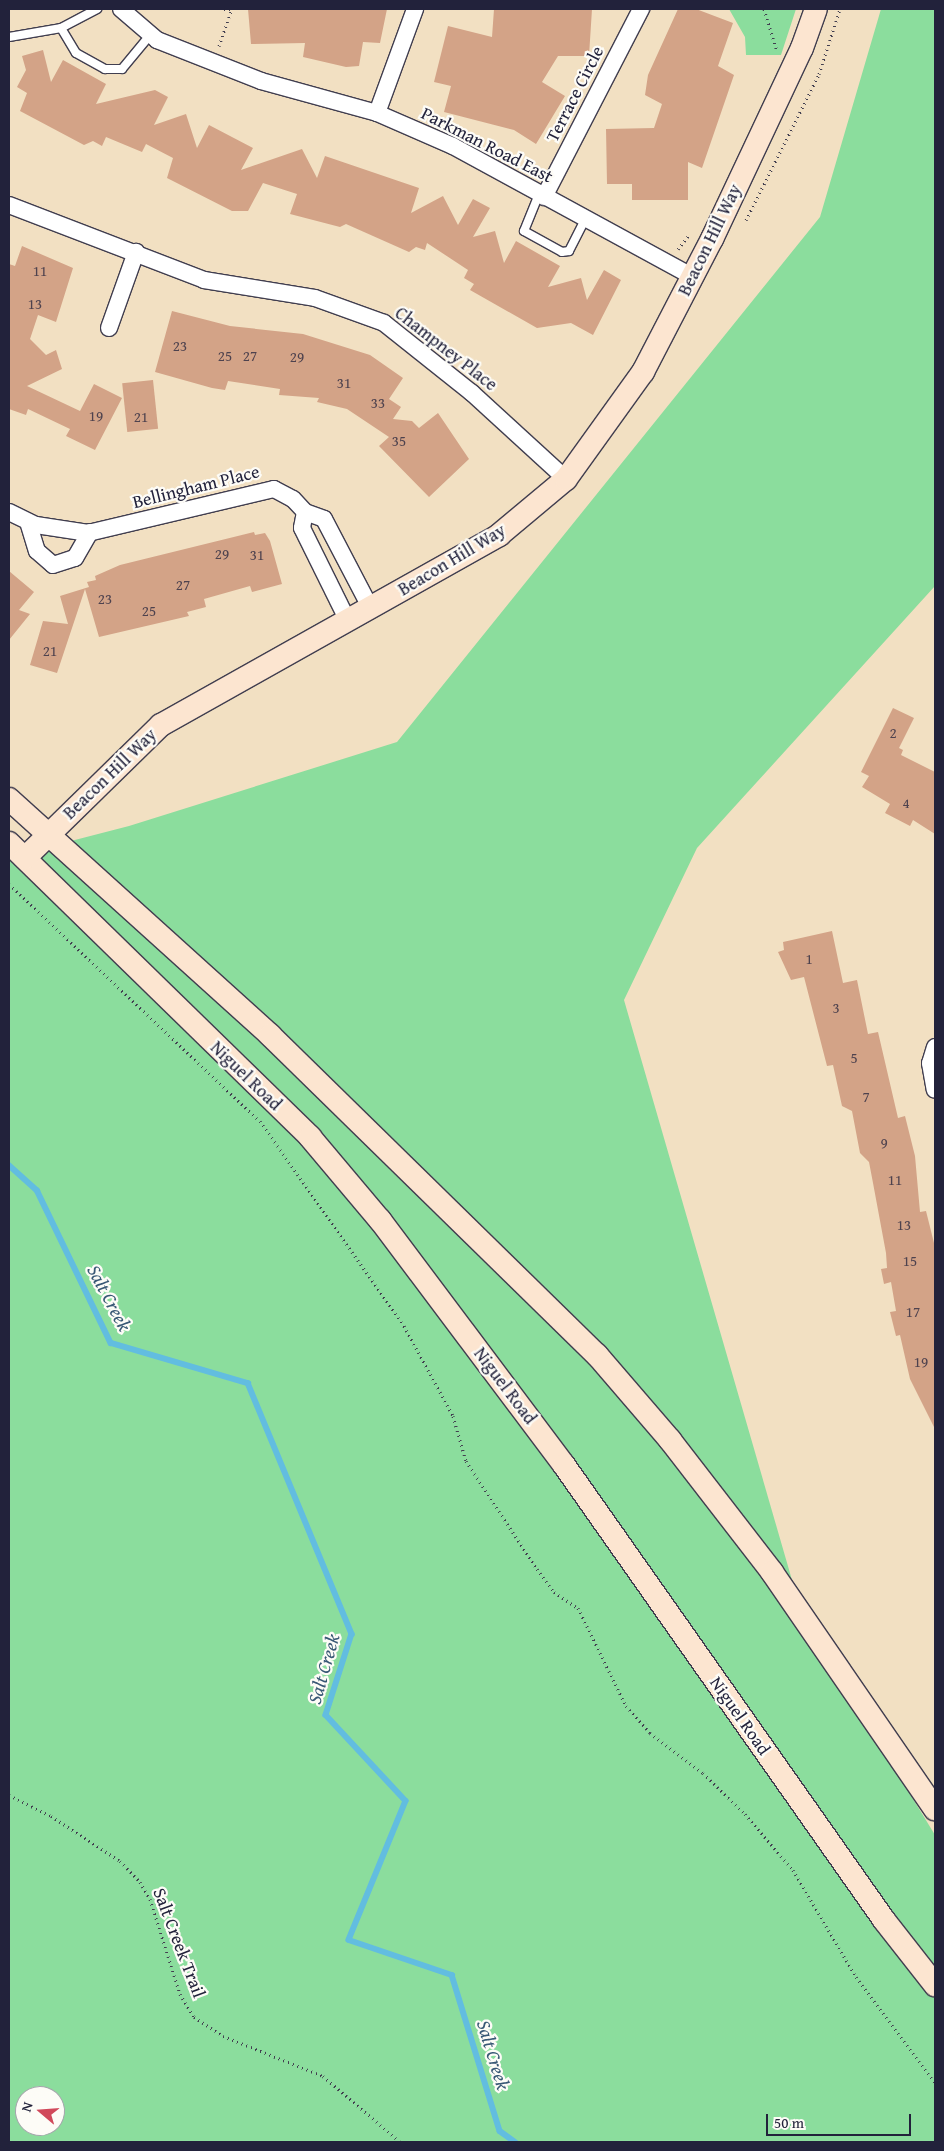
<!DOCTYPE html>
<html>
<head>
<meta charset="utf-8">
<style>
  body { margin:0 }
  #map { position:relative; width:944px; height:2151px; overflow:hidden; background:#f2e0c2; font-family:"Gentium Book Plus",serif }
  div>[style] { position:absolute }
  [style*='--x'] { left:calc(var(--x)*1px); top:calc(var(--y)*1px); width:calc(var(--w)*1px); rotate:calc(var(--a)*1deg) }
  .green>* { inset:0; background:#8bdd9d }
  .stream>* { height:5.5px; margin:-2.75px; padding:0 2.75px; transform-origin:2.75px; border-radius:2.75px; background:#62bde0 }
  .building>* { inset:0; background:#d3a387; transform-origin:0 0 }
  .path>* { height:3px; margin-top:-1.5px; transform-origin:0; background:repeating-linear-gradient(90deg,#413e4f 0 1px,transparent 0 5px) }
  .roads { filter:drop-shadow(1px 0 #413e4f) drop-shadow(-1px 0 #413e4f) drop-shadow(0 1px #413e4f) drop-shadow(0 -1px #413e4f) }
  .lane>* { height:8px; margin:-4px; padding:0 4px; transform-origin:4px; border-radius:4px; background:#fff }
  .street>* { height:16px; margin:-8px; padding:0 8px; transform-origin:8px; border-radius:8px; background:#fff }
  .secondary>* { height:22px; margin:-11px; padding:0 11px; transform-origin:11px; border-radius:11px; background:#fce5d0 }
  span { translate:-50% -50%; white-space:nowrap; text-align:center; line-height:1.15; -webkit-text-stroke:4.5px #fdfcf7; paint-order:stroke }
  .number-label { font-size:15px; color:#4e424e }
  .number-label span { -webkit-text-stroke-width:0 }
  .street-label { font-size:18px; color:#22223b }
  .water-label { font-size:19px; color:#385875; font-style:italic }
  .frame { position:absolute; inset:0; border:10px solid #22223b; pointer-events:none }
  .north { position:absolute; left:15px; top:2086px; width:50px; height:50px; box-sizing:border-box; background:#fdfcf7; border:1px solid #a5a5ac; border-radius:50%; rotate:288deg; font-size:14px; font-weight:700; line-height:20px; text-align:center; color:#22223b }
  .north::after { content:''; display:block; margin:auto; width:18px; height:22px; background:#d1495b; clip-path:polygon(50% 0,100% 100%,50% 72%,0 100%) }
  .scale { position:absolute; left:766px; top:2114px; width:145px; height:22px; box-sizing:border-box; border:2px solid #22223b; border-top:0; padding-left:6px; font-size:15px; line-height:18px; white-space:nowrap; color:#22223b; -webkit-text-stroke:4px #fdfcf7; paint-order:stroke }
</style>
</head>
<body>
<div id="map">
  <div class="green">
    <div style="clip-path:polygon(729px 9px,796px 9px,781px 55px,746px 55px,745px 37px)"></div>
    <div style="clip-path:polygon(evenodd,881px 9px,935px 9px,935px 586px,697px 848px,624px 1000px,803px 1618px,935px 1835px,935px 2142px,9px 2142px,9px 857px,129px 826px,397px 742px,820px 217px,881px 9px,25px 2096px,55px 2096px,55px 2126px,25px 2126px,25px 2096px)"></div>
  </div>
  <div class="stream">
    <div style="--x:9;--y:1165;--w:38;--a:42"></div>
    <div style="--x:37;--y:1190;--w:170;--a:64.2"></div>
    <div style="--x:111;--y:1343;--w:143;--a:16.3"></div>
    <div style="--x:248;--y:1383;--w:272;--a:67.5"></div>
    <div style="--x:352;--y:1634;--w:85;--a:107.8"></div>
    <div style="--x:326;--y:1715;--w:117;--a:47.1"></div>
    <div style="--x:406;--y:1801;--w:150;--a:112.3"></div>
    <div style="--x:349;--y:1940;--w:109;--a:18.8"></div>
    <div style="--x:452;--y:1975;--w:163;--a:72.9"></div>
    <div style="--x:500;--y:2131;--w:19;--a:36"></div>
  </div>
  <div class="building">
    <div style="clip-path:polygon(248px 9px,387px 9px,380px 43px,363px 42px,359px 66px,346px 67px,303px 57px,305px 43px,251px 44px)"></div>
    <div style="clip-path:polygon(494px 9px,592px 9px,589px 56px,558px 56px,542px 82px,565px 96px,536px 144px,514px 130px,444px 112px,451px 86px,434px 82px,448px 26px,492px 37px)"></div>
    <div style="clip-path:polygon(678px 9px,696px 9px,733px 23px,718px 66px,734px 75px,702px 168px,688px 162px,688px 200px,632px 200px,632px 184px,607px 184px,606px 129px,654px 128px,662px 104px,645px 95px,648px 75px)"></div>
    <div style="clip-path:polygon(43px 50px,51px 82px,63px 60px,106px 84px,96px 104px,155px 90px,168px 97px,154px 125px,186px 114px,197px 148px,209px 125px,253px 148px,241px 170px,302px 149px,317px 178px,325px 156px,419px 188px,411px 213px,443px 196px,458px 225px,473px 199px,490px 208px,473px 237px,495px 231px,504px 263px,516px 241px,560px 266px,548px 287px,581px 278px,587px 300px,604px 270px,621px 280px,593px 335px,571px 323px,537px 328px,470px 290px,474px 284px,464px 278px,468px 270px,427px 243px,425px 250px,416px 247px,409px 252px,346px 224px,340px 227px,290px 214px,297px 194px,263px 183px,248px 211px,232px 211px,167px 178px,173px 158px,146px 144px,142px 152px,106px 137px,102px 146px,93px 141px,84px 145px,20px 111px,27px 93px,17px 87px,26px 70px,22px 56px)"></div>
    <div style="clip-path:polygon(22px 246px,73px 268px,56px 322px,38px 315px,30px 339px,46px 355px,56px 350px,62px 369px,27px 386px,80px 411px,94px 384px,122px 398px,95px 450px,66px 436px,70px 429px,28px 409px,26px 415px,9px 409px,9px 264px,15px 266px)"></div>
    <div style="clip-path:polygon(172px 311px,230px 326px,303px 334px,370px 355px,403px 378px,389px 399px,401px 407px,393px 419px,412px 421px,419px 428px,438px 413px,469px 459px,429px 497px,379px 446px,389px 437px,347px 409px,317px 402px,319px 398px,279px 395px,280px 389px,228px 381px,225px 390px,212px 388px,155px 372px)"></div>
    <div style="left:153px;top:380px;width:49px;height:31px;rotate:84deg"></div>
    <div style="clip-path:polygon(254px 532px,255px 535px,265px 533px,270px 541px,282px 584px,252px 592px,250px 586px,204px 599px,206px 607px,187px 612px,189px 616px,99px 637px,85px 589px,57px 673px,30px 665px,43px 621px,68px 624px,60px 596px,89px 587px,87px 582px,96px 580px,95px 576px,120px 565px)"></div>
    <div style="clip-path:polygon(9px 571px,34px 592px,19px 610px,30px 614px,9px 640px)"></div>
    <div style="clip-path:polygon(893px 708px,914px 718px,899px 748px,903px 750px,901px 755px,935px 772px,935px 834px,913px 820px,910px 826px,885px 813px,890px 804px,862px 787px,869px 776px,861px 772px)"></div>
    <div style="clip-path:polygon(832px 931px,843px 983px,857px 980px,868px 1034px,878px 1032px,898px 1118px,905px 1116px,915px 1156px,920px 1212px,926px 1211px,934px 1243px,935px 1429px,910px 1379px,900px 1335px,896px 1336px,890px 1312px,896px 1311px,891px 1282px,884px 1284px,881px 1269px,887px 1268px,886px 1253px,873px 1183px,869px 1162px,860px 1153px,852px 1111px,842px 1106px,833px 1065px,827px 1066px,804px 977px,791px 980px,778px 952px,784px 950px,783px 942px)"></div>
  </div>
  <div class="path">
    <div style="--x:224;--y:9;--w:8;--a:0"></div>
    <div style="--x:764;--y:9;--w:44;--a:72.8"></div>
    <div style="--x:219;--y:46;--w:39;--a:-71"></div>
    <div style="--x:746;--y:220;--w:163;--a:-63.4"></div>
    <div style="--x:819;--y:74;--w:68;--a:-72.1"></div>
    <div style="--x:678;--y:249;--w:18;--a:-52"></div>
    <div style="--x:9;--y:884;--w:345;--a:43.4"></div>
    <div style="--x:260;--y:1121;--w:251;--a:54.9"></div>
    <div style="--x:404;--y:1326;--w:102;--a:61.4"></div>
    <div style="--x:453;--y:1416;--w:47;--a:73.9"></div>
    <div style="--x:466;--y:1461;--w:129;--a:56.7"></div>
    <div style="--x:537;--y:1569;--w:29;--a:54"></div>
    <div style="--x:554;--y:1592;--w:29;--a:34"></div>
    <div style="--x:578;--y:1608;--w:109;--a:63.9"></div>
    <div style="--x:626;--y:1706;--w:36;--a:48"></div>
    <div style="--x:650;--y:1733;--w:66;--a:37"></div>
    <div style="--x:703;--y:1773;--w:59;--a:44.3"></div>
    <div style="--x:745;--y:1814;--w:74;--a:49.4"></div>
    <div style="--x:793;--y:1870;--w:124;--a:59.5"></div>
    <div style="--x:856;--y:1977;--w:132;--a:53.3"></div>
    <div style="--x:9;--y:1795;--w:47;--a:26.6"></div>
    <div style="--x:51;--y:1816;--w:82;--a:33.1"></div>
    <div style="--x:120;--y:1861;--w:29;--a:46"></div>
    <div style="--x:140;--y:1882;--w:20;--a:60"></div>
    <div style="--x:150;--y:1899;--w:100;--a:72.5"></div>
    <div style="--x:180;--y:1994;--w:27;--a:59"></div>
    <div style="--x:194;--y:2017;--w:35;--a:33"></div>
    <div style="--x:223;--y:2036;--w:108;--a:21.8"></div>
    <div style="--x:323;--y:2076;--w:101;--a:40.6"></div>
  </div>
  <div class="roads">
    <div class="lane">
      <div style="--x:61;--y:28;--w:29;--a:59"></div>
      <div style="--x:76;--y:53;--w:33;--a:29"></div>
      <div style="--x:105;--y:69;--w:17;--a:0"></div>
      <div style="--x:122;--y:69;--w:45;--a:-50.4"></div>
      <div style="--x:9;--y:37;--w:53;--a:-9.8"></div>
      <div style="--x:61;--y:28;--w:41;--a:-27.8"></div>
      <div style="--x:539;--y:194;--w:40;--a:112"></div>
      <div style="--x:524;--y:231;--w:43;--a:28.9"></div>
      <div style="--x:562;--y:252;--w:7;--a:-8"></div>
      <div style="--x:569;--y:251;--w:36;--a:-63"></div>
    </div>
    <div class="street">
      <div style="--x:121;--y:9;--w:48;--a:40.7"></div>
      <div style="--x:157;--y:40;--w:112;--a:21.5"></div>
      <div style="--x:261;--y:81;--w:120;--a:15.4"></div>
      <div style="--x:377;--y:113;--w:83;--a:23.5"></div>
      <div style="--x:453;--y:146;--w:273;--a:28.6"></div>
      <div style="--x:377;--y:113;--w:111;--a:-69.9"></div>
      <div style="--x:544;--y:197;--w:212;--a:-62.7"></div>
      <div style="--x:9;--y:205;--w:209;--a:21"></div>
      <div style="--x:204;--y:280;--w:112;--a:9.2"></div>
      <div style="--x:315;--y:298;--w:73;--a:19.9"></div>
      <div style="--x:384;--y:323;--w:112;--a:38.5"></div>
      <div style="--x:472;--y:393;--w:127;--a:42.5"></div>
      <div style="--x:109;--y:328;--w:81;--a:-70.4"></div>
      <div style="--x:9;--y:512;--w:30;--a:26"></div>
      <div style="--x:36;--y:525;--w:53;--a:8.7"></div>
      <div style="--x:88;--y:533;--w:191;--a:-13.3"></div>
      <div style="--x:274;--y:489;--w:21;--a:28"></div>
      <div style="--x:293;--y:499;--w:18;--a:47"></div>
      <div style="--x:305;--y:512;--w:20;--a:20"></div>
      <div style="--x:324;--y:519;--w:102;--a:62.4"></div>
      <div style="--x:305;--y:512;--w:16;--a:101"></div>
      <div style="--x:302;--y:528;--w:104;--a:63.7"></div>
      <div style="--x:28;--y:522;--w:30;--a:73"></div>
      <div style="--x:37;--y:551;--w:21;--a:41"></div>
      <div style="--x:53;--y:565;--w:23;--a:-18"></div>
      <div style="--x:75;--y:558;--w:30;--a:-60"></div>
      <div style="--x:935;--y:1047;--w:17;--a:107"></div>
      <div style="--x:930;--y:1063;--w:27;--a:80"></div>
    </div>
    <div class="secondary">
      <div style="--x:9;--y:799;--w:352;--a:42.1"></div>
      <div style="--x:270;--y:1035;--w:458;--a:44.4"></div>
      <div style="--x:597;--y:1355;--w:112;--a:49.3"></div>
      <div style="--x:670;--y:1440;--w:167;--a:52.3"></div>
      <div style="--x:772;--y:1572;--w:288;--a:55.5"></div>
      <div style="--x:9;--y:843;--w:421;--a:44.3"></div>
      <div style="--x:310;--y:1137;--w:109;--a:49.9"></div>
      <div style="--x:380;--y:1220;--w:306;--a:53.1"></div>
      <div style="--x:564;--y:1465;--w:556;--a:54.88"></div>
      <div style="--x:884;--y:1920;--w:83;--a:51.9"></div>
      <div style="--x:25;--y:858;--w:190;--a:-44.4"></div>
      <div style="--x:161;--y:725;--w:388;--a:-29.3"></div>
      <div style="--x:499;--y:535;--w:87;--a:-39.9"></div>
      <div style="--x:566;--y:479;--w:132;--a:-54.3"></div>
      <div style="--x:643;--y:372;--w:150;--a:-62.6"></div>
      <div style="--x:712;--y:239;--w:211;--a:-64.8"></div>
      <div style="--x:802;--y:48;--w:41;--a:-70.3"></div>
    </div>
  </div>
  <div class="number-label">
    <span style="left:40px;top:271px">11</span>
    <span style="left:35px;top:304px">13</span>
    <span style="left:180px;top:346px">23</span>
    <span style="left:225px;top:356px">25</span>
    <span style="left:250px;top:356px">27</span>
    <span style="left:297px;top:357px">29</span>
    <span style="left:344px;top:383px">31</span>
    <span style="left:378px;top:403px">33</span>
    <span style="left:96px;top:416px">19</span>
    <span style="left:141px;top:417px">21</span>
    <span style="left:399px;top:441px">35</span>
    <span style="left:222px;top:554px">29</span>
    <span style="left:257px;top:555px">31</span>
    <span style="left:183px;top:585px">27</span>
    <span style="left:105px;top:599px">23</span>
    <span style="left:149px;top:611px">25</span>
    <span style="left:50px;top:651px">21</span>
    <span style="left:893px;top:733px">2</span>
    <span style="left:906px;top:803px">4</span>
    <span style="left:809px;top:959px">1</span>
    <span style="left:836px;top:1008px">3</span>
    <span style="left:854px;top:1058px">5</span>
    <span style="left:866px;top:1097px">7</span>
    <span style="left:884px;top:1143px">9</span>
    <span style="left:895px;top:1180px">11</span>
    <span style="left:904px;top:1225px">13</span>
    <span style="left:910px;top:1261px">15</span>
    <span style="left:913px;top:1312px">17</span>
    <span style="left:921px;top:1362px">19</span>
  </div>
  <div class="street-label">
    <span style="left:575px;top:94px;rotate:-63deg">Terrace Circle</span>
    <span style="left:487px;top:145px;rotate:27deg">Parkman Road East</span>
    <span style="left:710px;top:240px;rotate:-64deg">Beacon Hill Way</span>
    <span style="left:446px;top:349px;rotate:38deg">Champney Place</span>
    <span style="left:196px;top:487px;rotate:-14deg">Bellingham Place</span>
    <span style="left:452px;top:560px;rotate:-31deg">Beacon Hill Way</span>
    <span style="left:110px;top:774px;rotate:-44deg">Beacon Hill Way</span>
    <span style="left:246px;top:1076px;rotate:44deg">Niguel Road</span>
    <span style="left:505px;top:1386px;rotate:53deg">Niguel Road</span>
    <span style="left:740px;top:1716px;rotate:55deg">Niguel Road</span>
    <span style="left:179px;top:1943px;rotate:69deg">Salt Creek Trail</span>
  </div>
  <div class="water-label">
    <span style="left:109px;top:1298px;rotate:62deg">Salt Creek</span>
    <span style="left:324px;top:1669px;rotate:-74deg">Salt Creek</span>
    <span style="left:493px;top:2055px;rotate:73deg">Salt Creek</span>
  </div>
  <div class="frame"></div>
  <div class="north">N</div>
  <div class="scale">50 m</div>
</div>
</body>
</html>
